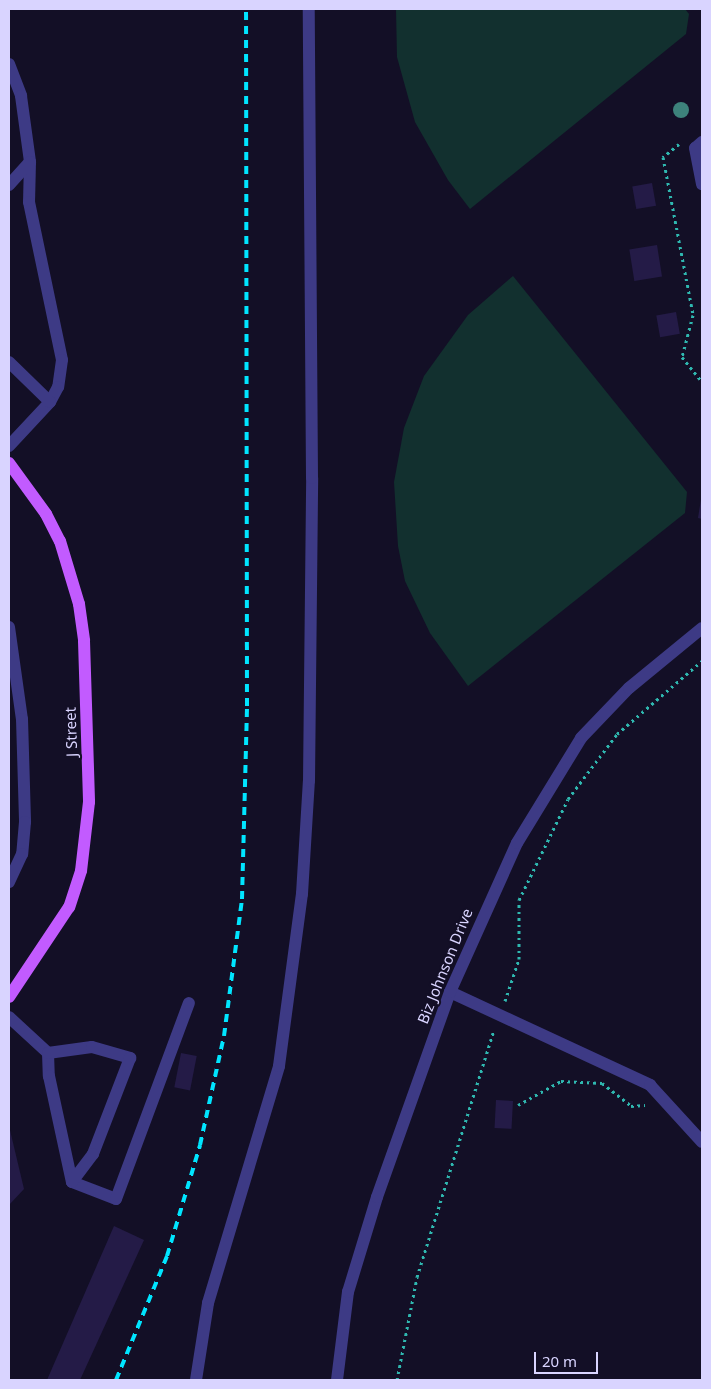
<!DOCTYPE html>
<html>
<head>
<meta charset="utf-8">
<style>
  body { margin:0 }
  #map { position:relative; width:711px; height:1389px; overflow:hidden; background:#130f26; font-family:"Noto Sans",sans-serif }
  div>[style] { position:absolute }
  [style*='--x'] { left:calc(var(--x)*1px); top:calc(var(--y)*1px); width:calc(var(--w)*1px); rotate:calc(var(--a)*1deg) }
  .green>* { inset:0; background:#12302f }
  .building>* { inset:0; background:#241b47; transform-origin:0 0 }
  .path>* { height:3px; margin-top:-1.5px; transform-origin:0; background:repeating-linear-gradient(90deg,#2fb8b0 0 2.5px,transparent 0 6.5px) }
  .minor>* { height:12px; margin:-6px; padding:0 6px; transform-origin:6px; border-radius:6px; background:#3d3a85 }
  .major>* { height:12px; margin:-6px; padding:0 6px; transform-origin:6px; border-radius:6px; background:#c25bff }
  .rail>* { height:4px; margin-top:-2px; transform-origin:0; background:repeating-linear-gradient(90deg,#00e5ff 0 8px,transparent 0 14px) }
  .trees>* { width:16px; height:16px; margin:-8px; border-radius:50%; background:#3d827b }
  span { translate:-50% -50%; white-space:nowrap; text-align:center; line-height:1.15; -webkit-text-stroke:4px #130f26; paint-order:stroke }
  .street-label { font-size:15px; color:#d9d4ff }
  .frame { position:absolute; inset:0; border:10px solid #d9d4ff; pointer-events:none }
  .scale { position:absolute; left:534px; top:1352px; width:64px; height:22px; box-sizing:border-box; border:2px solid #d9d4ff; border-top:0; padding-left:6px; font-size:15px; line-height:18px; white-space:nowrap; color:#d9d4ff; -webkit-text-stroke:4px #130f26; paint-order:stroke }
</style>
</head>
<body>
<div id="map">
  <div class="green">
    <div style="clip-path:polygon(396px 9px,685px 9px,689px 14px,686px 34px,470px 209px,448px 180px,415px 122px,397px 57px)"></div>
    <div style="clip-path:polygon(513px 276px,687px 492px,685px 513px,468px 686px,430px 633px,405px 581px,398px 546px,394px 482px,404px 428px,424px 376px,468px 315px)"></div>
  </div>
  <div class="building">
    <div style="left:652px;top:183px;width:23px;height:20px;rotate:80deg"></div>
    <div style="left:657px;top:245px;width:32px;height:28px;rotate:81deg"></div>
    <div style="left:676px;top:312px;width:22px;height:20px;rotate:80deg"></div>
    <div style="clip-path:polygon(702px 493px,702px 519px,698px 518px)"></div>
    <div style="left:181px;top:1053px;width:16px;height:35px;rotate:11deg"></div>
    <div style="left:496px;top:1100px;width:17px;height:28px;rotate:3deg"></div>
    <div style="clip-path:polygon(9px 1126px,24px 1189px,9px 1205px)"></div>
    <div style="clip-path:polygon(114px 1226px,144px 1240px,80px 1380px,47px 1380px)"></div>
  </div>
  <div class="path">
    <div style="--x:679;--y:144;--w:21;--a:141"></div>
    <div style="--x:663;--y:157;--w:161;--a:79.2"></div>
    <div style="--x:693;--y:315;--w:43;--a:104.7"></div>
    <div style="--x:682;--y:357;--w:32;--a:51"></div>
    <div style="--x:505;--y:1001;--w:44;--a:-71.6"></div>
    <div style="--x:519;--y:959;--w:59;--a:-90"></div>
    <div style="--x:519;--y:900;--w:112;--a:-64.1"></div>
    <div style="--x:568;--y:799;--w:81;--a:-53"></div>
    <div style="--x:617;--y:734;--w:112;--a:-40.7"></div>
    <div style="--x:518;--y:1105;--w:49;--a:-29.2"></div>
    <div style="--x:561;--y:1081;--w:41;--a:2.8"></div>
    <div style="--x:602;--y:1083;--w:37;--a:38"></div>
    <div style="--x:631;--y:1106;--w:14;--a:-4"></div>
    <div style="--x:397;--y:1380;--w:105;--a:-79"></div>
    <div style="--x:417;--y:1277;--w:259;--a:-72.7"></div>
  </div>
  <div class="minor">
    <div style="--x:9;--y:64;--w:34;--a:69"></div>
    <div style="--x:21;--y:96;--w:67;--a:82.2"></div>
    <div style="--x:30;--y:162;--w:40;--a:91.4"></div>
    <div style="--x:29;--y:202;--w:161;--a:78.2"></div>
    <div style="--x:62;--y:360;--w:27;--a:98"></div>
    <div style="--x:58;--y:387;--w:17;--a:118"></div>
    <div style="--x:50;--y:402;--w:60;--a:133"></div>
    <div style="--x:702;--y:142;--w:9;--a:139"></div>
    <div style="--x:695;--y:148;--w:37;--a:79"></div>
    <div style="--x:9;--y:185;--w:31;--a:-48"></div>
    <div style="--x:9;--y:362;--w:57;--a:44.3"></div>
    <div style="--x:9;--y:627;--w:93;--a:82"></div>
    <div style="--x:22;--y:719;--w:103;--a:88.3"></div>
    <div style="--x:25;--y:822;--w:32;--a:95"></div>
    <div style="--x:22;--y:854;--w:31;--a:115"></div>
    <div style="--x:450;--y:992;--w:221;--a:24.9"></div>
    <div style="--x:650;--y:1085;--w:77;--a:47.6"></div>
    <div style="--x:9;--y:1017;--w:53;--a:42.7"></div>
    <div style="--x:48;--y:1053;--w:23;--a:88"></div>
    <div style="--x:49;--y:1076;--w:108;--a:77.8"></div>
    <div style="--x:72;--y:1182;--w:47;--a:21.1"></div>
    <div style="--x:116;--y:1199;--w:209;--a:-69.6"></div>
    <div style="--x:48;--y:1053;--w:44;--a:-7.8"></div>
    <div style="--x:92;--y:1047;--w:40;--a:16"></div>
    <div style="--x:130;--y:1058;--w:103;--a:111.1"></div>
    <div style="--x:93;--y:1154;--w:35;--a:127"></div>
    <div style="--x:196;--y:1380;--w:78;--a:-81.1"></div>
    <div style="--x:208;--y:1303;--w:247;--a:-73.3"></div>
    <div style="--x:279;--y:1066;--w:174;--a:-82.4"></div>
    <div style="--x:302;--y:894;--w:113;--a:-86.5"></div>
    <div style="--x:309;--y:781;--w:303;--a:-89.4"></div>
    <div style="--x:312;--y:478;--w:469;--a:-90.4"></div>
    <div style="--x:337;--y:1380;--w:89;--a:-82.9"></div>
    <div style="--x:348;--y:1292;--w:99;--a:-73"></div>
    <div style="--x:377;--y:1197;--w:218;--a:-70.4"></div>
    <div style="--x:450;--y:992;--w:163;--a:-65.8"></div>
    <div style="--x:517;--y:843;--w:123;--a:-58.6"></div>
    <div style="--x:581;--y:738;--w:69;--a:-46.2"></div>
    <div style="--x:629;--y:688;--w:94;--a:-39.4"></div>
  </div>
  <div class="major">
    <div style="--x:9;--y:463;--w:63;--a:54"></div>
    <div style="--x:46;--y:514;--w:30;--a:63"></div>
    <div style="--x:60;--y:541;--w:66;--a:73.2"></div>
    <div style="--x:79;--y:604;--w:37;--a:82"></div>
    <div style="--x:84;--y:641;--w:161;--a:88.2"></div>
    <div style="--x:89;--y:802;--w:69;--a:96.6"></div>
    <div style="--x:81;--y:871;--w:38;--a:108"></div>
    <div style="--x:69;--y:907;--w:108;--a:123.7"></div>
  </div>
  <div class="rail">
    <div style="--x:116;--y:1380;--w:134;--a:-67.6"></div>
    <div style="--x:167;--y:1256;--w:116;--a:-73.4"></div>
    <div style="--x:200;--y:1145;--w:112;--a:-77.6"></div>
    <div style="--x:224;--y:1036;--w:138;--a:-82.5"></div>
    <div style="--x:242;--y:899;--w:193;--a:-88.5"></div>
    <div style="--x:247;--y:706;--w:697;--a:-90.08"></div>
  </div>
  <div class="trees">
    <div style="left:681px;top:110px"></div>
  </div>
  <div class="street-label">
    <span style="left:71px;top:732px;rotate:-92deg">J Street</span>
    <span style="left:445px;top:966px;rotate:-68deg">Biz Johnson Drive</span>
  </div>
  <div class="frame"></div>
  <div class="scale">20 m</div>
</div>
</body>
</html>
